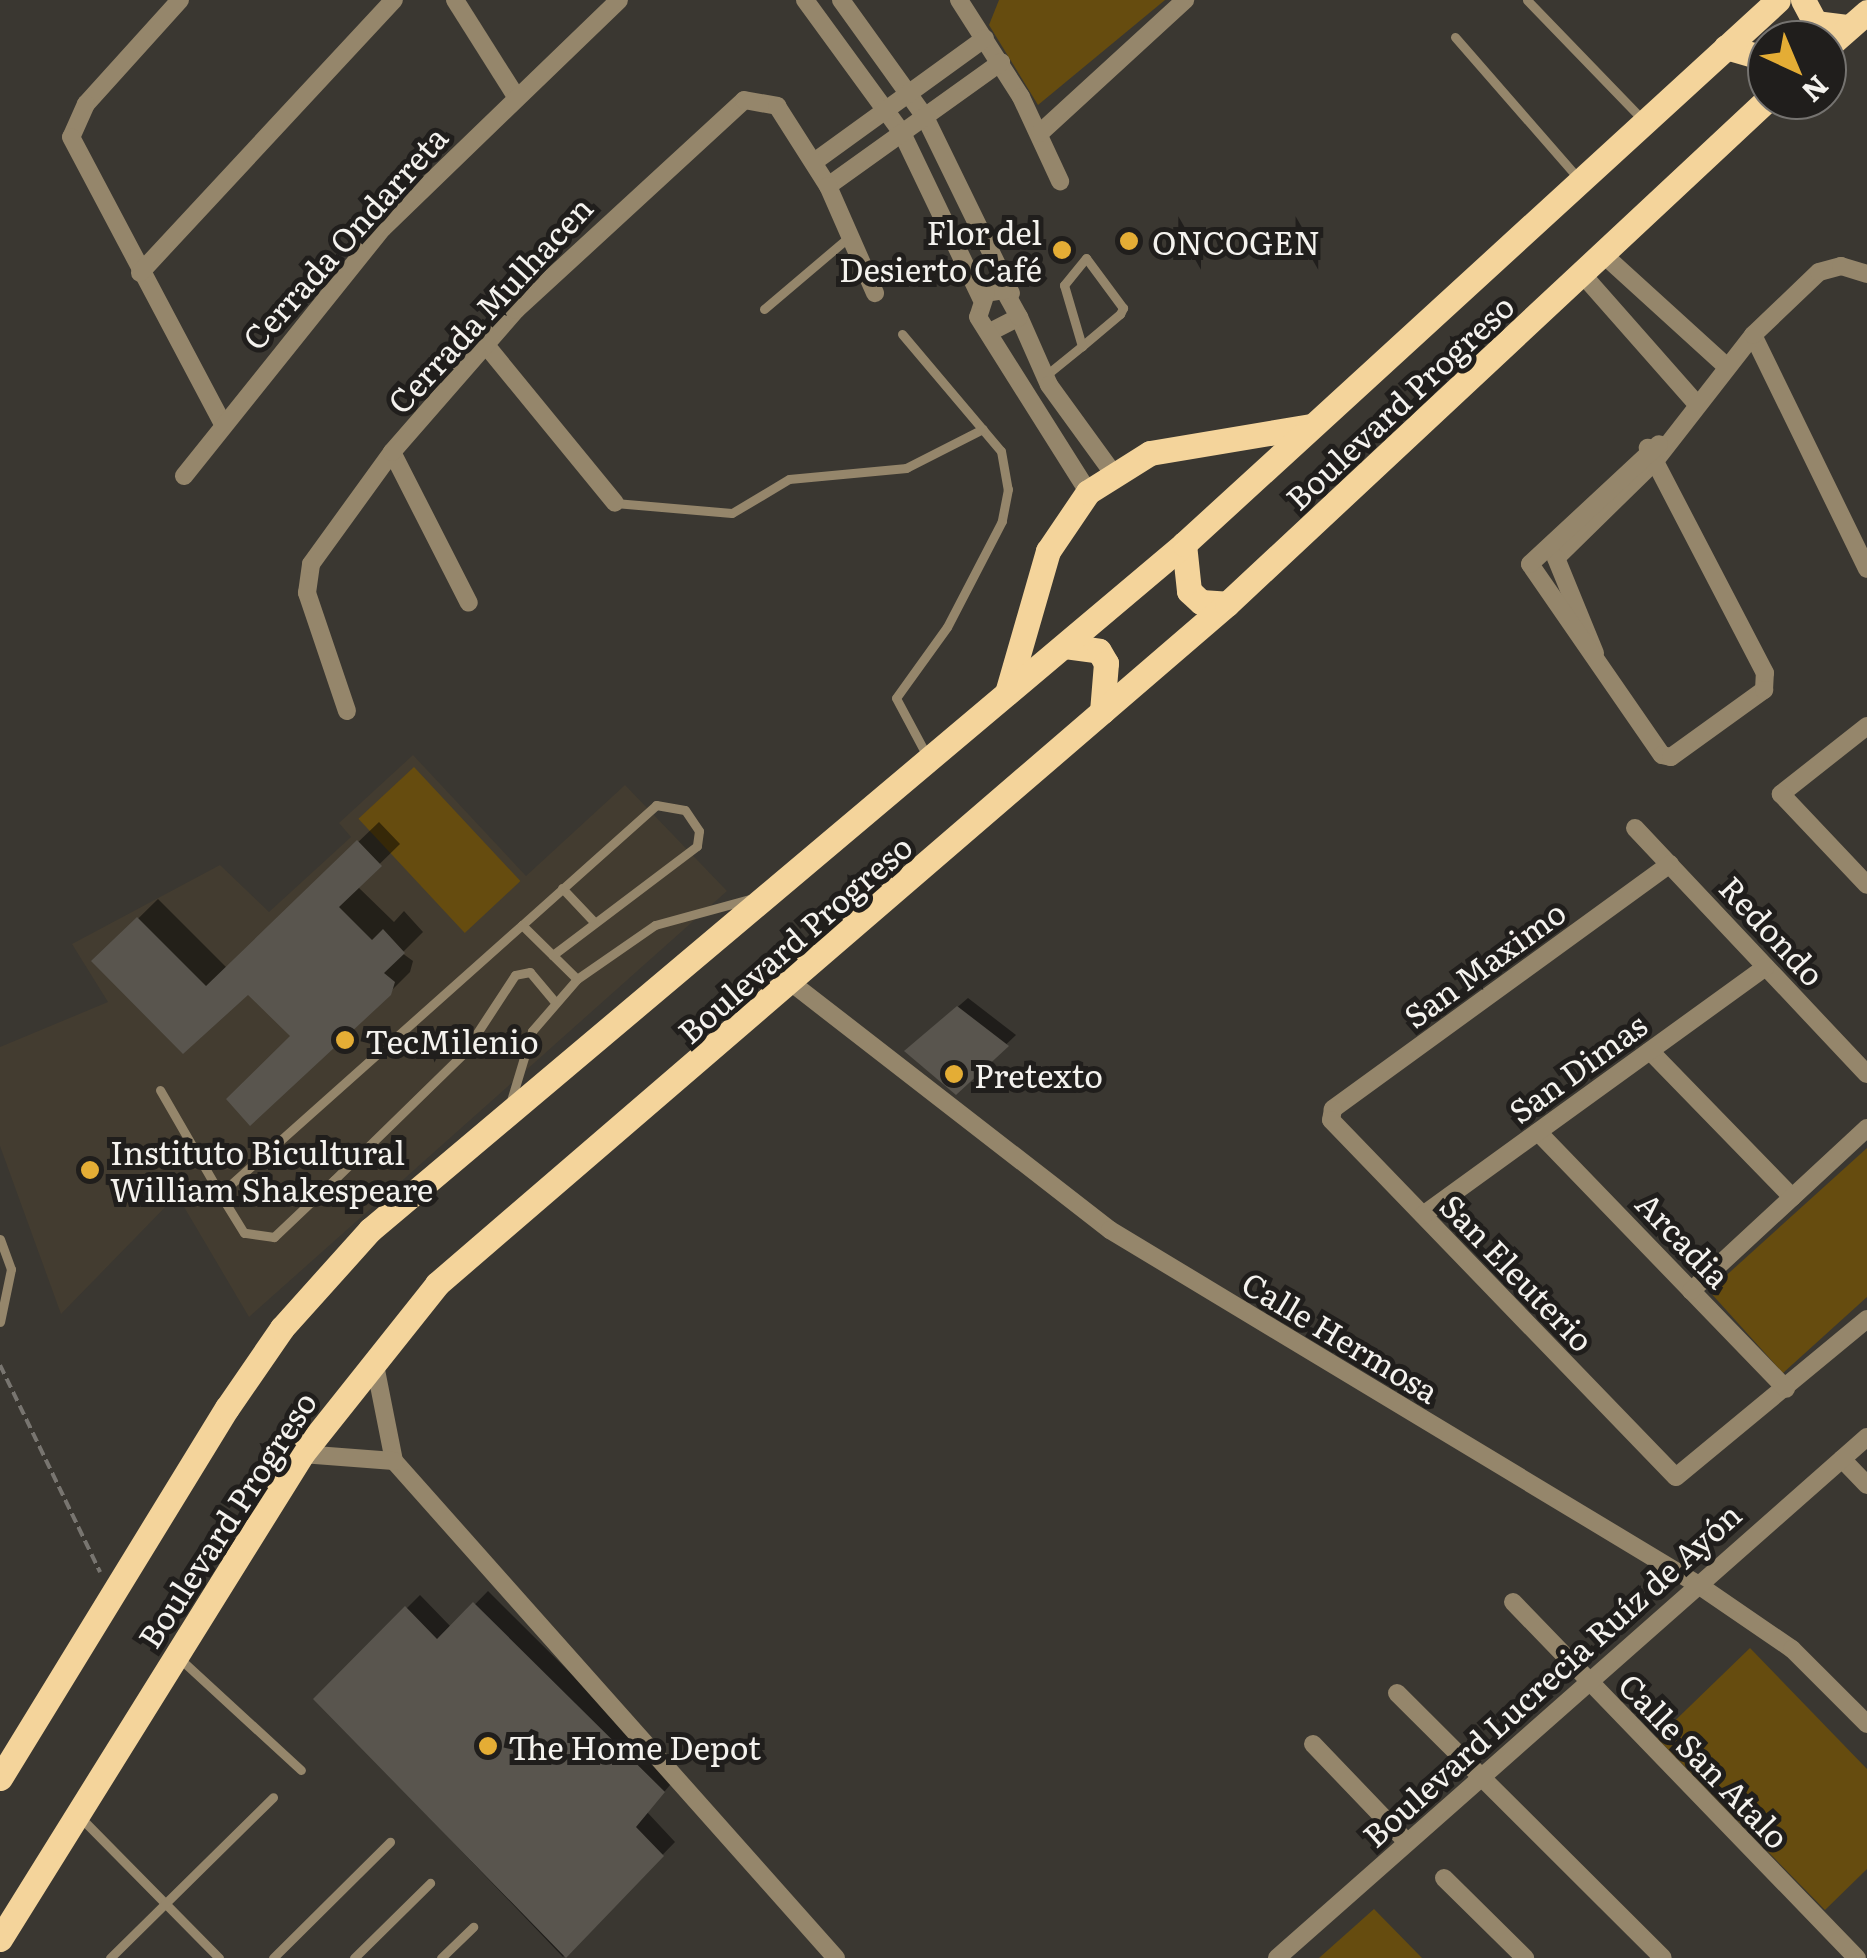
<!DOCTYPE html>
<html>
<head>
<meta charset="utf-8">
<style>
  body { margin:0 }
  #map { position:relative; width:1867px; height:1958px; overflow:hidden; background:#3a3731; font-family:Literata,serif }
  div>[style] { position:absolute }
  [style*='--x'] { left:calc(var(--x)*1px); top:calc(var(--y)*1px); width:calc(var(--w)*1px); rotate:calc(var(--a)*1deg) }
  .built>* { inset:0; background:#433c30 }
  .green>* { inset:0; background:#664c0f; transform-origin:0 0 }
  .shadow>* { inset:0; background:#0007 }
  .building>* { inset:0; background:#59554e }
  .path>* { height:4px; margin-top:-2px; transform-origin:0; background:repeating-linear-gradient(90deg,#787570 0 10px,transparent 0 15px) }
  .lane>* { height:9px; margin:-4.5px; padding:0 4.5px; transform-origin:4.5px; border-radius:4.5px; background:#95866b }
  .street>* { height:18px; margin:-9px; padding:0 9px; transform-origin:9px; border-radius:9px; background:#95866b }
  .primary>* { height:25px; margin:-12.5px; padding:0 12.5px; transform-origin:12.5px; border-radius:12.5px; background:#f4d49b }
  .dots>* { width:28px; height:28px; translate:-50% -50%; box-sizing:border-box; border:5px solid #201e1c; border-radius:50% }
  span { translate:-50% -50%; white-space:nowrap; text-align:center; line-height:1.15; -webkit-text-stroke:10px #201e1c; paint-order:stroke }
  .poi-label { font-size:32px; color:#f4f2ee }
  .right { translate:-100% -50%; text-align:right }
  .left { translate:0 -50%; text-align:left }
  .street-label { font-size:32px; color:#f4f2ee }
  .north { position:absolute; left:1747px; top:20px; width:100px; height:100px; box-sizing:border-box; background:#201e1c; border:2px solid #757370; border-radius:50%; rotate:136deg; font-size:28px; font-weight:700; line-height:40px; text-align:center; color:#f4f2ee }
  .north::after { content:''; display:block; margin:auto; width:35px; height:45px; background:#e4ad35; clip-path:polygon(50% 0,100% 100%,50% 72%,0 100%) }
</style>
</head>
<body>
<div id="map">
  <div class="built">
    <div style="clip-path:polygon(413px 755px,526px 876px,625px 785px,727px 891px,249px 1317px,177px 1195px,61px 1314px,0 1146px,0 1047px,108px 1002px,72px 944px,220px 865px,269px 912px,351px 837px,339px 823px)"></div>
  </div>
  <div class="green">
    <div style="clip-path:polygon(999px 0,1165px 0,1038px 105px,989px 25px)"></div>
    <div style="left:414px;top:767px;width:156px;height:76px;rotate:47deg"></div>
    <div style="clip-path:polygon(1867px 1148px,1867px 1297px,1783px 1373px,1709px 1291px)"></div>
    <div style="clip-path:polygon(1750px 1648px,1867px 1769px,1867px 1869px,1825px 1910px,1657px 1738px)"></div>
    <div style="clip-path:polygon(1374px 1909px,1422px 1958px,1319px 1958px)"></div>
  </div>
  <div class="shadow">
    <div style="clip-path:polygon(379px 822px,400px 844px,357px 886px,394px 922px,404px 911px,423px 932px,402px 953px,413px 961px,410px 972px,389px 993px,294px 1035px,248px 992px,183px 1051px,95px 961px,158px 899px,227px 968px)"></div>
    <div style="clip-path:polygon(968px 998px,1016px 1035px,956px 1092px,917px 1042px)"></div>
    <div style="clip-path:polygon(488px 1591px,676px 1778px,647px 1812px,675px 1842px,563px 1957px,316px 1699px,420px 1595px,452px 1628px)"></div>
  </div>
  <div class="building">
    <div style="clip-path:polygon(357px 840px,382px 866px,339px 907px,372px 940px,383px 929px,405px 953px,384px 973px,395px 982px,391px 995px,250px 1126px,226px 1099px,290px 1036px,248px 995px,183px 1054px,91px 961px,137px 917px,206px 986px)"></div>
    <div style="clip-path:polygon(957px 1006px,1009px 1046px,956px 1095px,904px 1051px)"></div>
    <div style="clip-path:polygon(473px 1602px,665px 1792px,636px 1827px,664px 1856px,566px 1958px,313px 1699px,405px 1606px,437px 1639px)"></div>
  </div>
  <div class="path">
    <div style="--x:0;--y:1365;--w:230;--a:64.2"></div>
  </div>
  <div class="lane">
    <div style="--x:1527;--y:0;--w:165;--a:46"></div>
    <div style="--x:1455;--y:37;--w:187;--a:48.9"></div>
    <div style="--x:764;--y:309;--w:113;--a:-40.3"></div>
    <div style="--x:902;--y:334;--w:153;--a:49.8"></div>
    <div style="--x:1001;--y:451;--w:39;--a:80"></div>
    <div style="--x:1008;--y:489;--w:33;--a:101"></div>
    <div style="--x:1002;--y:521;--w:119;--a:117.4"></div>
    <div style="--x:947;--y:627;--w:87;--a:125.7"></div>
    <div style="--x:896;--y:698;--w:66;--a:61.9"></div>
    <div style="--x:1045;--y:376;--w:48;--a:-39"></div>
    <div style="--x:1082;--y:346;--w:50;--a:-40.1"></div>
    <div style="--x:1120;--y:314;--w:7;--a:-63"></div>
    <div style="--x:1123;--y:308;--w:62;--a:-126.5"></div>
    <div style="--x:1086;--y:258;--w:35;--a:129"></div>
    <div style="--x:1064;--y:285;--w:64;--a:73.6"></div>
    <div style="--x:615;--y:503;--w:117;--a:4.9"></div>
    <div style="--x:732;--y:513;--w:66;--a:-30.8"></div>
    <div style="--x:789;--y:479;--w:118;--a:-5.4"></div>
    <div style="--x:906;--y:468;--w:86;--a:-26.9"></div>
    <div style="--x:562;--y:888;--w:47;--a:46.7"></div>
    <div style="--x:522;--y:925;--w:180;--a:-41.8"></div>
    <div style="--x:656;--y:805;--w:29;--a:10"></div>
    <div style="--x:685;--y:810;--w:25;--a:56"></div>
    <div style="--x:699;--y:831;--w:15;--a:98"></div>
    <div style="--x:697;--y:846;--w:181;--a:142.9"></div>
    <div style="--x:555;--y:1002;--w:39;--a:-130"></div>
    <div style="--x:530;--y:972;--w:15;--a:169"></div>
    <div style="--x:515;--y:975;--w:93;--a:123.2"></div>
    <div style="--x:464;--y:1053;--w:182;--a:135.7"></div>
    <div style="--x:334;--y:1180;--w:83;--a:136.5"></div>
    <div style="--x:274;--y:1237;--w:30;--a:-172"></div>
    <div style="--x:244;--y:1233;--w:46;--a:-121.6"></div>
    <div style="--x:220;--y:1194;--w:404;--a:-41.7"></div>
    <div style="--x:522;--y:925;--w:77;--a:44.5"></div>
    <div style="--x:160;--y:1090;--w:120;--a:60"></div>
    <div style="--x:510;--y:1104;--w:76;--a:-73.2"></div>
    <div style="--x:532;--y:1031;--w:69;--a:-49.1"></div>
    <div style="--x:577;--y:979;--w:95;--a:-34.7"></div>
    <div style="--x:655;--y:925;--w:98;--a:-15.3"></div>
    <div style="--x:0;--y:1239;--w:32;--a:70"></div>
    <div style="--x:11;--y:1269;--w:54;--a:101.7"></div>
    <div style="--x:178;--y:1657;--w:167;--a:42.6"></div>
    <div style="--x:80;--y:1817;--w:198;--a:45.4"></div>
    <div style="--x:110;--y:1958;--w:229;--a:-44.6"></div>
    <div style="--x:273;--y:1958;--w:165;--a:-44.8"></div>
    <div style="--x:354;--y:1958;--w:107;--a:-44.6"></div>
    <div style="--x:441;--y:1958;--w:45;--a:-44.1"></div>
  </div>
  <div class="street">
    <div style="--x:180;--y:0;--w:140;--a:132.1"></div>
    <div style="--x:86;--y:104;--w:36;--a:114"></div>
    <div style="--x:71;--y:137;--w:325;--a:62.1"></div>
    <div style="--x:455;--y:0;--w:112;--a:57.7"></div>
    <div style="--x:805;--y:0;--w:165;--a:53.9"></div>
    <div style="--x:902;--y:133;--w:183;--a:64.4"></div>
    <div style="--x:841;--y:0;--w:144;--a:54.3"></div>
    <div style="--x:925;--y:117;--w:196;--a:64"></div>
    <div style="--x:959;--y:0;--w:115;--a:57.4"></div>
    <div style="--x:1021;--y:97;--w:93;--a:65.1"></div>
    <div style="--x:1040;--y:133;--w:197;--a:-42.5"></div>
    <div style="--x:814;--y:162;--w:211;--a:-35.9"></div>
    <div style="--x:828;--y:186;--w:213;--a:-35.6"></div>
    <div style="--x:1604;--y:255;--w:166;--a:42.3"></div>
    <div style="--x:140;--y:273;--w:373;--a:-47.1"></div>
    <div style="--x:1583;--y:275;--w:171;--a:48.6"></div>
    <div style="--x:1019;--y:317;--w:74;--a:66.2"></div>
    <div style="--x:1049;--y:385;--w:109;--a:54"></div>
    <div style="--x:992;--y:331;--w:30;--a:-27"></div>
    <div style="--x:1019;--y:317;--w:31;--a:-119"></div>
    <div style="--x:1004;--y:290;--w:18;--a:171"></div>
    <div style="--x:986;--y:293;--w:25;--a:108"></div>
    <div style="--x:978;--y:317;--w:207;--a:57.8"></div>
    <div style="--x:1753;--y:335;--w:260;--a:64"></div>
    <div style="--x:485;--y:344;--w:205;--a:50.7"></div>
    <div style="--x:392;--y:452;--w:169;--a:63"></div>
    <div style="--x:184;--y:476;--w:318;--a:-51.3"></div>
    <div style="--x:383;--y:228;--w:328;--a:-44"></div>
    <div style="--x:1556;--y:558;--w:139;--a:-44.4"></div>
    <div style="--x:1655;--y:461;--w:160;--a:-52.1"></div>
    <div style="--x:1753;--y:335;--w:91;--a:-43.7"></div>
    <div style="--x:1819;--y:272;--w:23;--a:-15"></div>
    <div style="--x:1841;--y:266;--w:27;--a:17"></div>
    <div style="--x:1556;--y:558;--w:103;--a:67.7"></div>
    <div style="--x:1530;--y:564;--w:232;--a:55.4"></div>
    <div style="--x:1662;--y:755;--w:9;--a:13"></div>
    <div style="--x:1671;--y:757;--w:115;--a:-35.8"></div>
    <div style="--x:1764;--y:690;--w:17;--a:-87"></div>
    <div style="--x:1765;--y:673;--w:254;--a:-117.5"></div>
    <div style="--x:1530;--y:564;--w:176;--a:-42.9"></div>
    <div style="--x:347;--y:711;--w:125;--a:-108.7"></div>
    <div style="--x:307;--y:593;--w:29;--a:-82"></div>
    <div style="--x:311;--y:564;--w:138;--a:-54.1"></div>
    <div style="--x:392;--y:452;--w:189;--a:-48.9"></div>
    <div style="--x:516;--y:310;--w:310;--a:-42.6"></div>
    <div style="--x:744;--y:100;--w:34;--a:10"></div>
    <div style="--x:777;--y:106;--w:95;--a:57.5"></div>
    <div style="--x:828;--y:186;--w:117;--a:66.3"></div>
    <div style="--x:1867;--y:726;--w:110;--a:141.7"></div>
    <div style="--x:1781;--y:794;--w:125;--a:46.6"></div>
    <div style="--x:1635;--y:828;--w:338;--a:46.7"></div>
    <div style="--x:1670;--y:864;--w:417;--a:144"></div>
    <div style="--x:1333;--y:1109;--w:11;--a:100"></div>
    <div style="--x:1331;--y:1120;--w:496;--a:46"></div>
    <div style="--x:1676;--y:1477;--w:248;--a:-39.6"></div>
    <div style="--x:793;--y:984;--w:401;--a:37.8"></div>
    <div style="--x:1110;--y:1230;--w:685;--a:31.09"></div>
    <div style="--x:1697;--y:1584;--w:115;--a:34.4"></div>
    <div style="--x:1792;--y:1649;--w:106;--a:45"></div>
    <div style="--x:1650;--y:1051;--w:204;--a:45.8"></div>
    <div style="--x:1538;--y:1132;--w:357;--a:46"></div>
    <div style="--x:1423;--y:1215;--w:423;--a:-35.9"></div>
    <div style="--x:1691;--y:1291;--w:240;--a:-42.8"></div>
    <div style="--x:374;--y:1360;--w:103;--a:78.8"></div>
    <div style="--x:394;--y:1461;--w:665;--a:48.35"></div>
    <div style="--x:302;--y:1454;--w:92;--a:4.4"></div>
    <div style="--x:1842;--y:1459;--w:36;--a:46"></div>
    <div style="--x:1513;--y:1602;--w:495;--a:46"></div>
    <div style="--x:1397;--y:1693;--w:375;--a:44.9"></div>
    <div style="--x:1313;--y:1744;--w:136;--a:46.2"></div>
    <div style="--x:1444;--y:1878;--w:114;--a:44.6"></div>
    <div style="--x:1277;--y:1958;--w:787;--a:-41.45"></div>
  </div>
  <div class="primary">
    <div style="--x:1803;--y:0;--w:26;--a:62"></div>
    <div style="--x:1815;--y:23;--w:34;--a:7"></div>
    <div style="--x:1726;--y:47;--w:43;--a:16.3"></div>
    <div style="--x:1827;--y:47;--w:53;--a:-41.2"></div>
    <div style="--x:1184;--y:544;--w:47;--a:83.9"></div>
    <div style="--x:1189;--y:591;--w:16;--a:43"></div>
    <div style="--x:1201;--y:602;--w:26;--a:4"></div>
    <div style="--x:1065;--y:646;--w:34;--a:8"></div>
    <div style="--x:1099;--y:651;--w:14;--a:60"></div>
    <div style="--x:1106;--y:663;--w:49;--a:94.7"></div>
    <div style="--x:1007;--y:693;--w:148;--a:-73.9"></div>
    <div style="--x:1048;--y:551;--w:71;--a:-55.9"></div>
    <div style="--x:1088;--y:492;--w:73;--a:-32.2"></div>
    <div style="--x:1150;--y:453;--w:163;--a:-9.5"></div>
    <div style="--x:0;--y:1778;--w:434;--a:-58.5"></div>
    <div style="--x:227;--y:1408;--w:97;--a:-55.5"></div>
    <div style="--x:282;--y:1328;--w:132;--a:-48.1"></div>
    <div style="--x:370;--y:1230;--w:1065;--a:-40.12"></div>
    <div style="--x:1184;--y:544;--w:805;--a:-42.48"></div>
    <div style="--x:0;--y:1939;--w:571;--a:-58.09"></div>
    <div style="--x:302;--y:1454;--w:217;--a:-51.5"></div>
    <div style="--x:437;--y:1284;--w:1042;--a:-40.72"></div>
    <div style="--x:1227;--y:604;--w:739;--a:-43.03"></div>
  </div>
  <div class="dots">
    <div style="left:1129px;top:241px;background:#e4ad35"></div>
    <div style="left:1062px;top:250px;background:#e4ad35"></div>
    <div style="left:345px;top:1040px;background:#e4ad35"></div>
    <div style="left:954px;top:1074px;background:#e4ad35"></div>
    <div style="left:90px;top:1170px;background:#e4ad35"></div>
    <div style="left:488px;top:1746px;background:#e4ad35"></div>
  </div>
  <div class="poi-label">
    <span class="right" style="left:1042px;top:250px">Flor del<br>Desierto Café</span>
    <span class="left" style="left:1152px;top:241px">ONCOGEN</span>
    <span class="left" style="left:365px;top:1040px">TecMilenio</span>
    <span class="left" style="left:974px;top:1074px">Pretexto</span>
    <span class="left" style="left:110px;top:1170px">Instituto Bicultural<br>William Shakespeare</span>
    <span class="left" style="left:508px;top:1746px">The Home Depot</span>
  </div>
  <div class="street-label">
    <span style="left:344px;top:237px;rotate:-48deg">Cerrada Ondarreta</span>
    <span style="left:489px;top:304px;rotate:-47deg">Cerrada Mulhacen</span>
    <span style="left:1399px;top:401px;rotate:-43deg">Boulevard Progreso</span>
    <span style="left:1773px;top:930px;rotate:47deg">Redondo</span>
    <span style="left:794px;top:938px;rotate:-41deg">Boulevard Progreso</span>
    <span style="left:1484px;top:963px;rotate:-36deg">San Maximo</span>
    <span style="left:1577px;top:1067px;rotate:-36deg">San Dimas</span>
    <span style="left:1684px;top:1239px;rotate:46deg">Arcadia</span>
    <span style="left:1518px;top:1272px;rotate:46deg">San Eleuterio</span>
    <span style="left:1341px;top:1336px;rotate:31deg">Calle Hermosa</span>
    <span style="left:226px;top:1519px;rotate:-57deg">Boulevard Progreso</span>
    <span style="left:1551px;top:1674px;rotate:-42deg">Boulevard Lucrecia Ruíz de Ayón</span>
    <span style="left:1705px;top:1760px;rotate:46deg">Calle San Atalo</span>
  </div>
  <div class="north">N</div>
</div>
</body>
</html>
